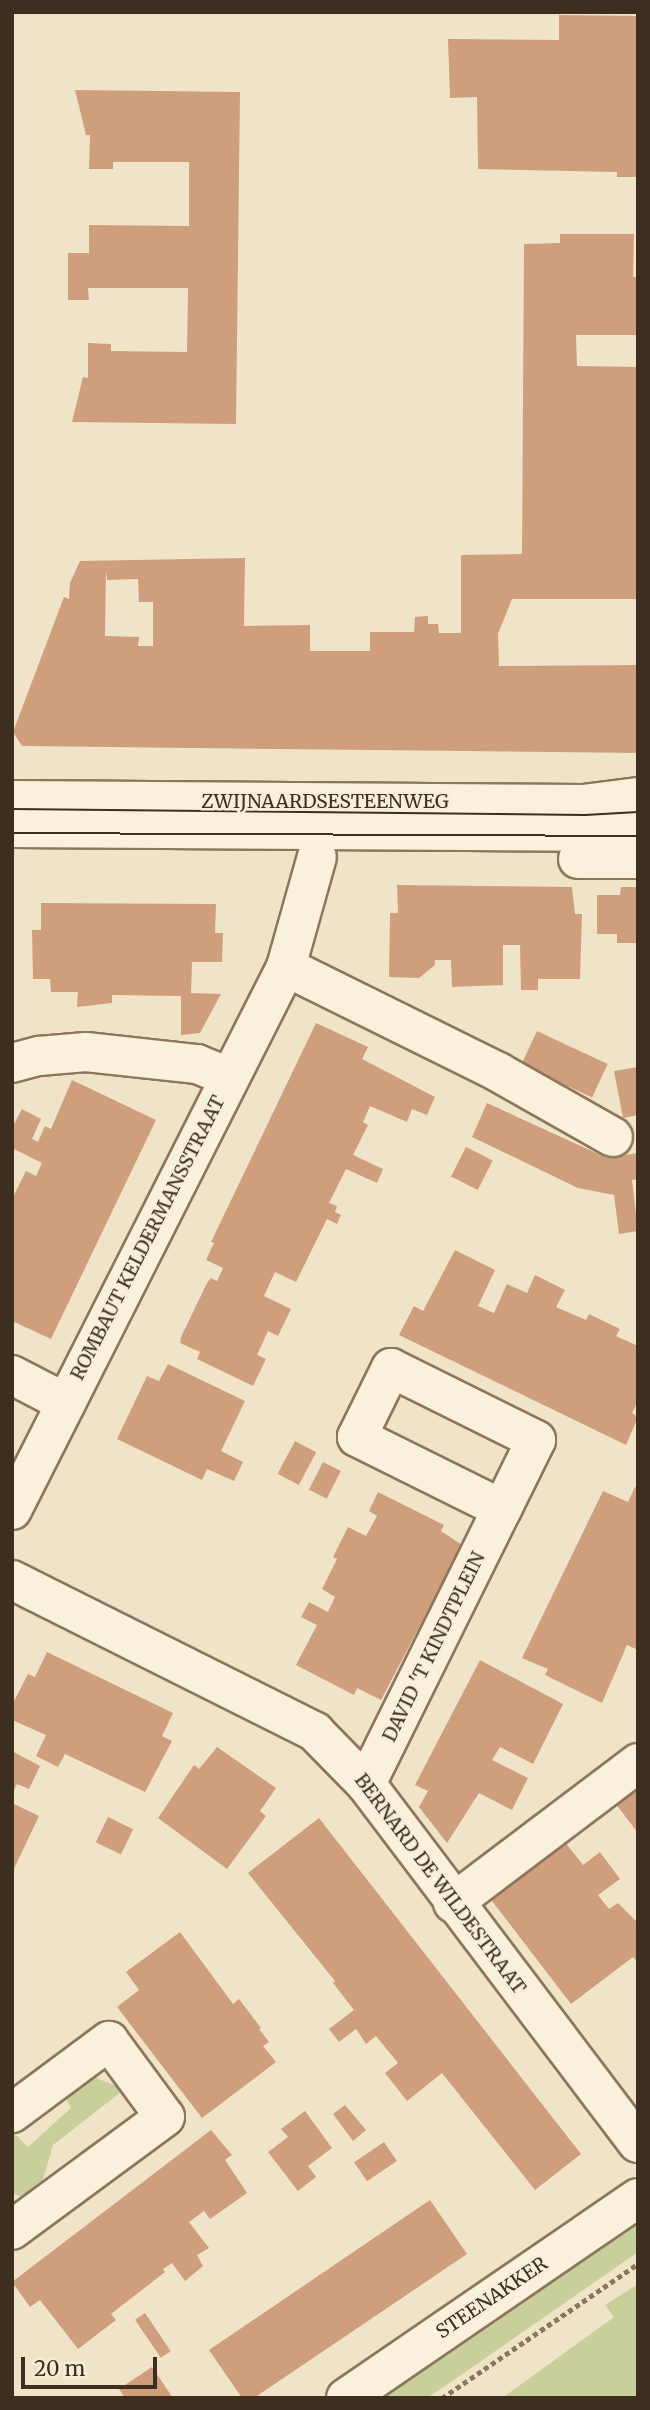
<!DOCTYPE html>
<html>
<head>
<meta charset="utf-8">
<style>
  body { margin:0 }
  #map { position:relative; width:650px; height:2410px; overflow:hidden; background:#f0e4c8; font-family:Merriweather,serif }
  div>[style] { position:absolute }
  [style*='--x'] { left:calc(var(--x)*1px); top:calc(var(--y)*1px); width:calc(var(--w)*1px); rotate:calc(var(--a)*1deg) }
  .green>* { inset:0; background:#c9cf9b }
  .building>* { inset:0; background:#cf9f7d; transform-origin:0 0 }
  .path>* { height:4.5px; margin-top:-2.25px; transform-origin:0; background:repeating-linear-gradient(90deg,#8d765c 0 5px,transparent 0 8.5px) }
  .roads { filter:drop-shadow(2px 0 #8d765c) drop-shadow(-2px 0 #8d765c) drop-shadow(0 2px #8d765c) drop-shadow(0 -2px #8d765c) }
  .minor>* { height:38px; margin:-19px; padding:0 19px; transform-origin:19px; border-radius:19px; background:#faf1dc }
  .tram>* { height:2px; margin:-1px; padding:0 1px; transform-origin:1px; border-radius:1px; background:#3d2e20 }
  span { translate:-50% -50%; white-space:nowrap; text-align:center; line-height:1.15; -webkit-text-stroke:5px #f7eed8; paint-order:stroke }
  .street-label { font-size:19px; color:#3d2e20 }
  .frame { position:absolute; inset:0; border:14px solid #3d2e20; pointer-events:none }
  .scale { position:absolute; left:21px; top:2357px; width:136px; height:32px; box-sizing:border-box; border:4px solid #3d2e20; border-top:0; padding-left:9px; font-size:21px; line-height:24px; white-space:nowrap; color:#3d2e20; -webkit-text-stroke:5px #f7eed8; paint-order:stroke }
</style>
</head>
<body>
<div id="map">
  <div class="green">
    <div style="clip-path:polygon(91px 2076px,125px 2089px,53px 2145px,36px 2203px,12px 2193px,12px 2131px,28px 2147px,71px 2108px,60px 2087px)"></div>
    <div style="clip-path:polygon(638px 2215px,638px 2252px,451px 2382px,427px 2398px,369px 2398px)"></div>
    <div style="clip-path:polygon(638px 2284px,638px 2398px,502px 2398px,614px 2317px,605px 2305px)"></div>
  </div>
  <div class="building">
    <div style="clip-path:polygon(559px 15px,638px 16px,638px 177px,617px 177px,617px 172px,478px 169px,477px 97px,450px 98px,448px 39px,559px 40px)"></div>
    <div style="clip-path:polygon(75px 90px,240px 92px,236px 424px,72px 422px,83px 377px,88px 378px,88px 343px,111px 344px,111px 351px,187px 352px,188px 288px,88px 288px,89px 300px,68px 300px,68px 253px,89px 253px,89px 225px,189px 226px,189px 162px,113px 162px,113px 169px,89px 169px,90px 135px,86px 135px)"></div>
    <div style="clip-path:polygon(evenodd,560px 234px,634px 234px,633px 277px,638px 277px,638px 335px,576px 335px,577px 366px,638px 367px,638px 599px,512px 599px,498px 634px,499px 666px,638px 665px,638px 753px,22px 746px,13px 732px,64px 597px,69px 599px,70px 583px,80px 561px,245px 558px,244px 626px,310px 625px,310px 651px,370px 651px,370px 632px,414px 632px,415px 617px,428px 616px,428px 624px,438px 624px,439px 633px,461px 633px,461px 555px,522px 554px,524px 244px,560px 243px,560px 234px,106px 570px,107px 580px,138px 579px,139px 602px,153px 602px,153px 646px,138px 646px,139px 637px,105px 636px,106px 570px)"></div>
    <div style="clip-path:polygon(397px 885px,572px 887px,575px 914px,582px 914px,580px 979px,538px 979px,538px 990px,521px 990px,520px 945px,503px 945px,503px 985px,452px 987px,451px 960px,435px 960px,435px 965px,419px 978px,389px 977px,390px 913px,398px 913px)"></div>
    <div style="clip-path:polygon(621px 887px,638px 887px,638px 943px,617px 943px,617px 934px,597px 934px,597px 895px,620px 895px)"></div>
    <div style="clip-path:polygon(41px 903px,216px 904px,215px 933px,223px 933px,222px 962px,192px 962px,191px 993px,221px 994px,200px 1033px,181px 1035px,181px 996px,112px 995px,112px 1003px,77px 1007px,78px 992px,51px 992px,50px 979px,33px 979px,32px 930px,41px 930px)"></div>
    <div style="clip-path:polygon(316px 1023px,368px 1047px,362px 1059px,435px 1097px,427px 1115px,412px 1109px,407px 1122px,370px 1106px,363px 1122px,368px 1125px,353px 1155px,383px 1169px,377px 1183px,346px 1169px,329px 1203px,337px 1206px,335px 1212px,341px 1215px,337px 1224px,327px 1219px,296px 1282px,275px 1272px,264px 1296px,291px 1309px,278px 1336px,268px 1331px,257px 1355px,266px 1359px,253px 1386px,197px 1359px,200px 1352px,180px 1343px,181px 1337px,207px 1283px,211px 1278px,217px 1281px,223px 1268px,206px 1260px,214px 1243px,211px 1242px)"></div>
    <div style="left:537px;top:1031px;width:78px;height:37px;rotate:25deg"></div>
    <div style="clip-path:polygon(638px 1067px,638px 1115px,623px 1118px,614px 1071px)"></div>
    <div style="clip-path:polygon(72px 1080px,156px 1120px,51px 1339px,12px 1321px,12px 1199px,26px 1171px,36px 1176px,42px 1163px,12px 1148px,12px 1128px,22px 1109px,41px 1119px,32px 1139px,38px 1142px,45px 1126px,51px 1129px)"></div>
    <div style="clip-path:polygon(487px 1103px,607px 1158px,638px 1153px,638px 1179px,632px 1180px,638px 1231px,619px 1234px,614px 1195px,578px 1188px,472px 1137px)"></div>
    <div style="left:466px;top:1147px;width:30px;height:33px;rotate:27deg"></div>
    <div style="clip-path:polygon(455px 1250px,495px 1270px,478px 1306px,494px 1313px,507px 1284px,527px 1293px,535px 1275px,565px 1290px,556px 1307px,586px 1320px,589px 1314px,620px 1329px,616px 1336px,638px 1346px,638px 1401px,632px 1413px,638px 1417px,626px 1445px,399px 1335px,414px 1306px,423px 1311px)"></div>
    <div style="clip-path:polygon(168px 1364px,245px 1401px,221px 1451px,243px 1462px,234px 1481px,207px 1469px,202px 1480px,117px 1439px,147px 1376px,159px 1381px)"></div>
    <div style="left:295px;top:1441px;width:24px;height:37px;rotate:28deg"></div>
    <div style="left:323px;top:1462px;width:20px;height:31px;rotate:27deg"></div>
    <div style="clip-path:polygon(635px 1487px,638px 1488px,638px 1650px,627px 1645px,602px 1703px,545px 1675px,548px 1669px,522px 1658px,603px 1491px,628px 1502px)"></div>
    <div style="clip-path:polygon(378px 1492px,444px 1525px,441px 1531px,462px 1545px,381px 1700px,357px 1688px,354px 1695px,296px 1665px,317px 1625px,301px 1617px,309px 1602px,328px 1612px,335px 1597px,322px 1589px,337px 1559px,333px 1557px,348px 1527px,366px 1536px,377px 1516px,369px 1511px)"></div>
    <div style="clip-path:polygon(47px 1652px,173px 1713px,162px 1736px,172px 1741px,145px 1792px,65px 1754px,58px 1767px,36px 1756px,46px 1735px,12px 1720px,12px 1705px,28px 1674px,35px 1677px)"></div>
    <div style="clip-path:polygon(480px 1660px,563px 1704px,533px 1764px,500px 1747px,492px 1760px,528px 1778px,512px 1810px,479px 1793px,447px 1843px,419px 1807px,428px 1791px,415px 1785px)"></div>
    <div style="clip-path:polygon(217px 1747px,276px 1788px,260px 1811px,266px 1816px,227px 1869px,158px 1818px,194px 1765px,199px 1769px)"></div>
    <div style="clip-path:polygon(12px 1751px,40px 1766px,29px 1789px,17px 1784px,12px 1794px)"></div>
    <div style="clip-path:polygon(638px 1773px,638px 1833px,609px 1795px)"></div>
    <div style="clip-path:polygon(12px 1803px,39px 1816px,12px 1873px)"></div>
    <div style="left:108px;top:1817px;width:28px;height:28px;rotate:26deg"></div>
    <div style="clip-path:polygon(319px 1818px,581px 2154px,535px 2190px,442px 2073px,407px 2101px,385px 2073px,398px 2063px,376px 2036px,366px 2044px,356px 2029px,339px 2042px,329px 2029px,354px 2010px,333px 1983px,335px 1981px,248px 1873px)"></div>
    <div style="clip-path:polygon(561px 1837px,583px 1865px,600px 1852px,620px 1879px,598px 1895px,609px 1909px,618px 1903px,638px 1923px,638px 1962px,633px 1957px,571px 2004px,486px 1893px)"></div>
    <div style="clip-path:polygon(180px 1932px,233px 2004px,239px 1999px,261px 2028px,259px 2029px,269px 2042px,263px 2046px,276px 2062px,202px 2118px,117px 2007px,139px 1990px,126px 1972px)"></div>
    <div style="clip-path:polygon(345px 2105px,366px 2130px,353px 2141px,333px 2114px)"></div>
    <div style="clip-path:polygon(305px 2111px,332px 2148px,308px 2166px,316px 2177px,298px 2191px,268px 2152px,288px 2137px,281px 2129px)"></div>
    <div style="clip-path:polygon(211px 2130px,232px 2155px,225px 2160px,247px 2193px,210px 2219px,204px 2211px,189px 2222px,209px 2248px,197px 2255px,203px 2266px,185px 2281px,172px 2263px,163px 2269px,165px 2272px,111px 2314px,116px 2320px,78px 2349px,40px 2300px,30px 2307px,12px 2282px)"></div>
    <div style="left:384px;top:2142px;width:23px;height:36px;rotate:56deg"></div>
    <div style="clip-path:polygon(430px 2200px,467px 2254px,254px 2398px,242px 2398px,209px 2350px)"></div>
    <div style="left:145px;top:2313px;width:46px;height:12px;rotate:56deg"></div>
    <div style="clip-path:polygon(152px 2367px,173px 2398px,125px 2398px,119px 2389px)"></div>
  </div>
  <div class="path">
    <div style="--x:442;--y:2398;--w:237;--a:-34.4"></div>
  </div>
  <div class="roads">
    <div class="minor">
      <div style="--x:12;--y:800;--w:571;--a:0.4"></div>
      <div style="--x:583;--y:804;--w:55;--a:-7.3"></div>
      <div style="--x:12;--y:828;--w:626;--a:0.37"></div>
      <div style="--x:578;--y:859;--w:60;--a:0"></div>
      <div style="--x:286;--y:967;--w:237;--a:26.3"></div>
      <div style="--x:498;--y:1072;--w:132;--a:29.5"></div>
      <div style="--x:12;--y:1063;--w:28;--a:-15"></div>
      <div style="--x:39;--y:1056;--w:47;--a:-4.9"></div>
      <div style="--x:86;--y:1052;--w:112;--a:6.2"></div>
      <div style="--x:197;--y:1064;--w:35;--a:22"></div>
      <div style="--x:12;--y:1375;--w:61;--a:27.4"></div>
      <div style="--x:12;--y:1510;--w:608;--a:-63.22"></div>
      <div style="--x:286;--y:967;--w:114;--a:-74.3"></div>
      <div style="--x:12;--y:1580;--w:339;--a:26.6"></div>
      <div style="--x:315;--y:1732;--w:73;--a:45.6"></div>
      <div style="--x:366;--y:1784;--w:450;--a:52.9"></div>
      <div style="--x:366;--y:1784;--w:307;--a:-63.7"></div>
      <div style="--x:502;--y:1509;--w:162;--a:-153.6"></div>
      <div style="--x:357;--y:1437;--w:77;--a:-63.8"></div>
      <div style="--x:391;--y:1368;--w:162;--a:26.4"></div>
      <div style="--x:536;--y:1440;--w:77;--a:116.2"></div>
      <div style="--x:453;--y:1903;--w:232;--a:-37.1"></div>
      <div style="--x:12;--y:2113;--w:121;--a:-36.6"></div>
      <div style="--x:109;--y:2041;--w:94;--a:53.6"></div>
      <div style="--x:165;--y:2117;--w:190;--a:143.6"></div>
      <div style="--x:346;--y:2398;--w:354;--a:-34.4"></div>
    </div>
  </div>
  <div class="tram">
    <div style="--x:12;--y:809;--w:573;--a:0.6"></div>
    <div style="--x:585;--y:815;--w:53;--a:-3.2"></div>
    <div style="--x:12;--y:833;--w:626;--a:0.27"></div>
  </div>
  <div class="street-label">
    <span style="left:325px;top:802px">ZWIJNAARDSESTEENWEG</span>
    <span style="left:148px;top:1238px;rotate:-63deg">ROMBAUT KELDERMANSSTRAAT</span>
    <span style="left:434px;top:1647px;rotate:-64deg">DAVID 'T KINDTPLEIN</span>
    <span style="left:440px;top:1884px;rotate:53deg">BERNARD DE WILDESTRAAT</span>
    <span style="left:492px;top:2298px;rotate:-34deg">STEENAKKER</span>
  </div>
  <div class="frame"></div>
  <div class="scale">20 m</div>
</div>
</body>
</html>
